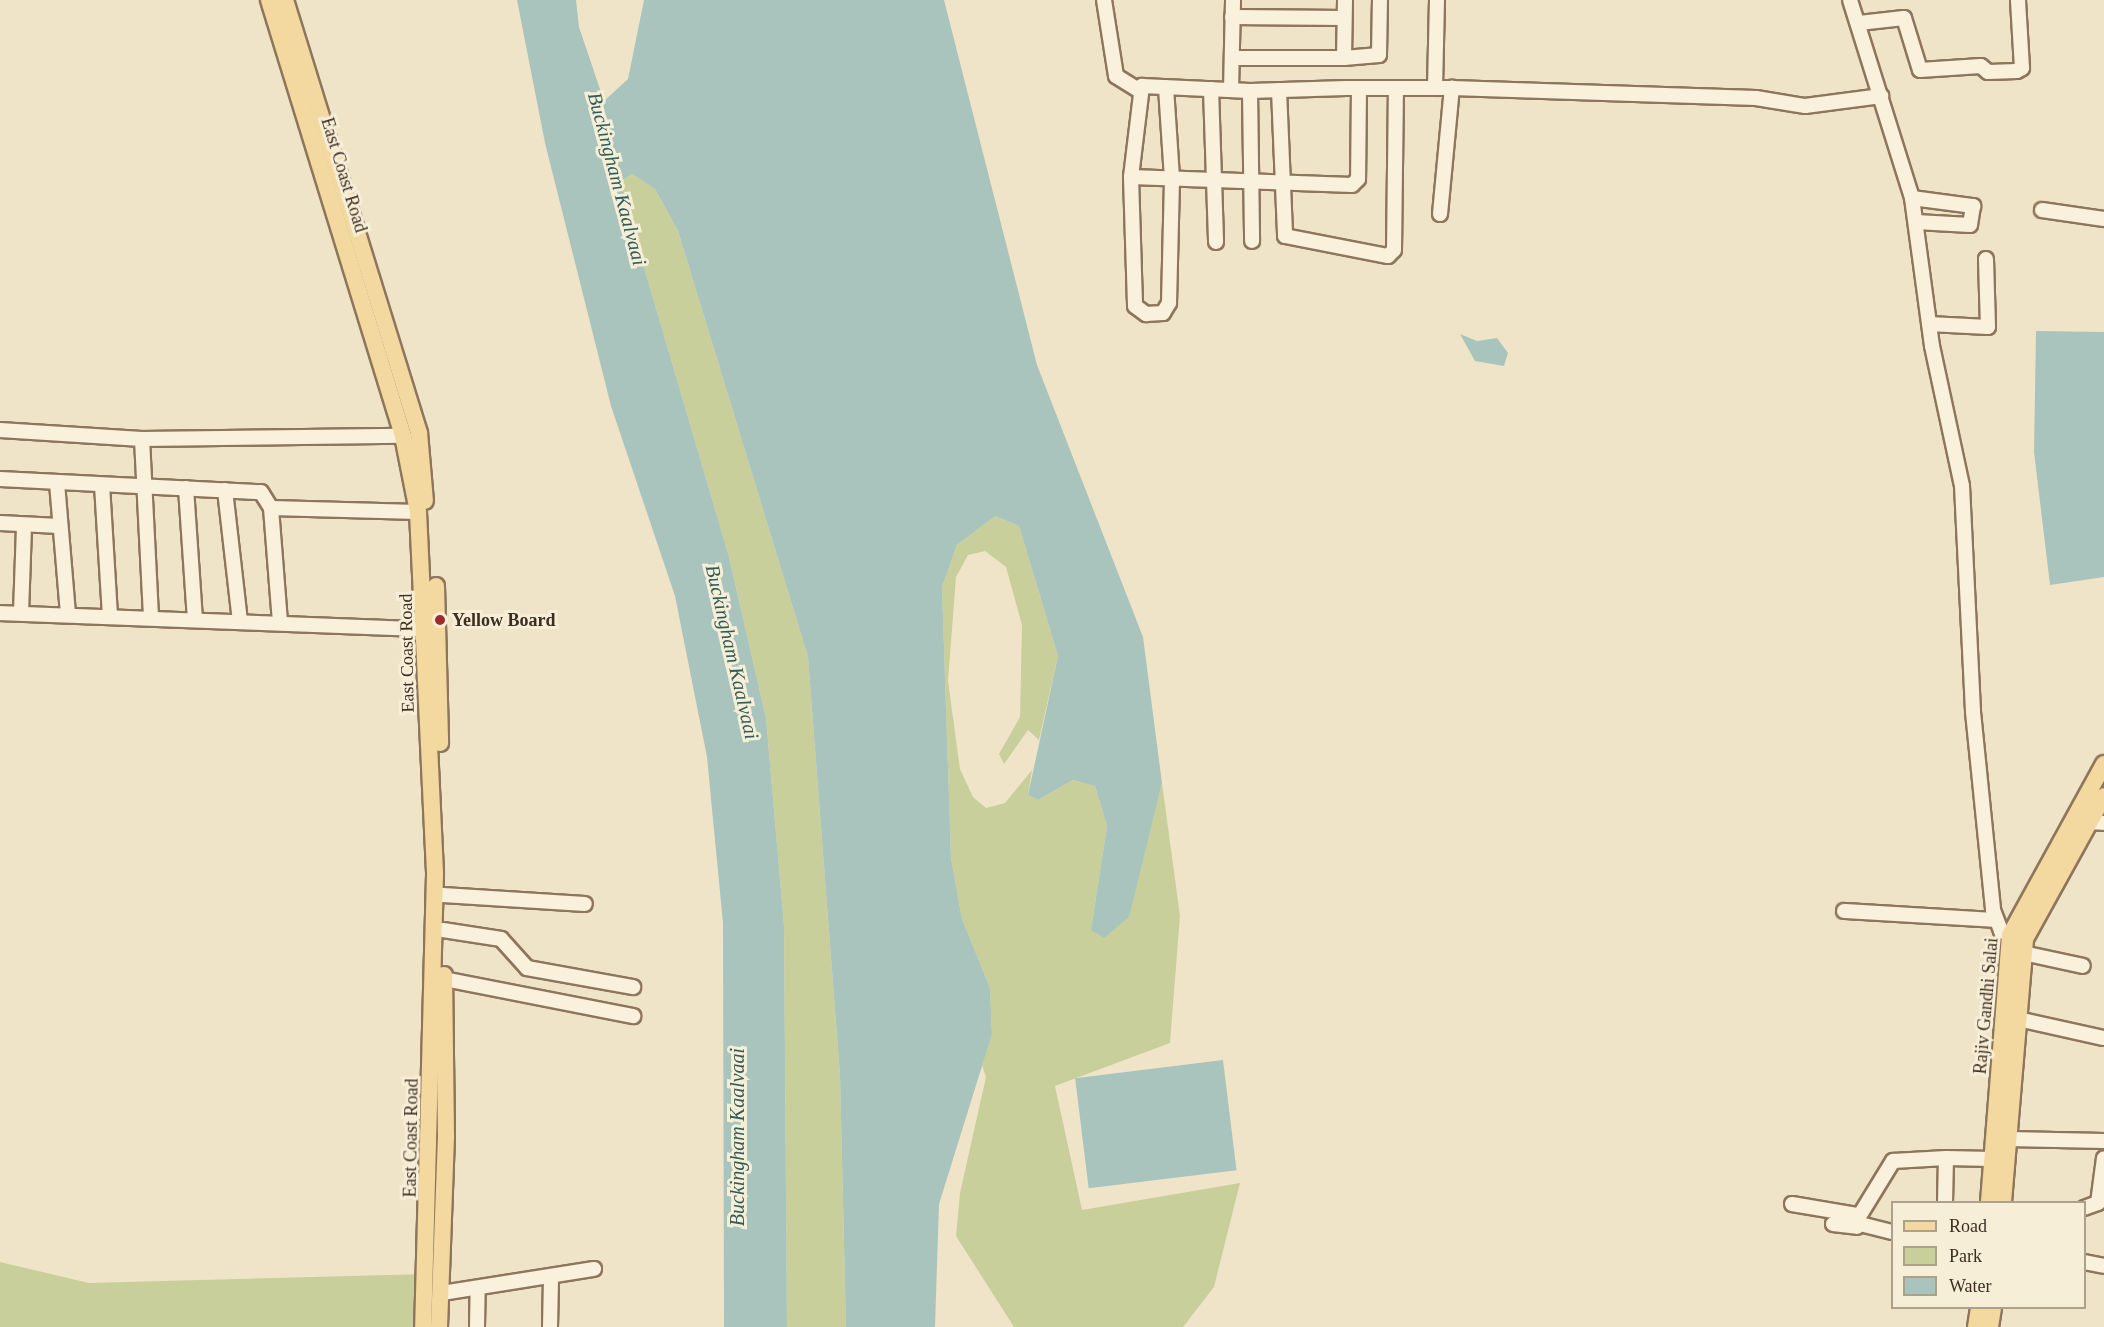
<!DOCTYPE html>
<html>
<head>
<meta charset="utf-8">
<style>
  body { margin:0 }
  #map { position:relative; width:2104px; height:1327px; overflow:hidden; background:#f0e4c8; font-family:"Times New Roman",serif }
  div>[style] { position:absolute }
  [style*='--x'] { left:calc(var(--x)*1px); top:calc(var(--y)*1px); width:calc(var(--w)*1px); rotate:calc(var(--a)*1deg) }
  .green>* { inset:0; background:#c9cf9b }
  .water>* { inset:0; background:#a9c4bc; transform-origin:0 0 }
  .roads { filter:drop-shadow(2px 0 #8d765c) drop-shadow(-2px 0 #8d765c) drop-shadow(0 2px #8d765c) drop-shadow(0 -2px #8d765c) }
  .minor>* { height:14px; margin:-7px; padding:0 7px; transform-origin:7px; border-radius:7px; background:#faf1dc }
  .major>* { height:16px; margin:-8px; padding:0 8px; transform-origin:8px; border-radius:8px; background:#f3d9a0 }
  .dots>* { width:16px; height:16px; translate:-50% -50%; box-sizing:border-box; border:3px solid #f7eed8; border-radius:50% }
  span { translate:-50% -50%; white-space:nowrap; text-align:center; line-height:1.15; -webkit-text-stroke:6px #f7eed8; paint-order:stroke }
  .street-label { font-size:18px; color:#3d2e20 }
  .poi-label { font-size:18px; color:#3d2e20; font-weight:700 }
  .left { translate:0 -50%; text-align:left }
  .water-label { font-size:20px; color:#2f5d5a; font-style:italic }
  .legend { position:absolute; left:1891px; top:1201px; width:195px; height:108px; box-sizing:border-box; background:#f7eed8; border:2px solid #ada18e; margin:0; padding:8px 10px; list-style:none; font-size:18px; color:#3d2e20 }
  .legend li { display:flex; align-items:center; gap:12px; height:30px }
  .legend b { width:30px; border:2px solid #ada18e }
</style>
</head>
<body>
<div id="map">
  <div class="green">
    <div style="clip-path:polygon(632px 174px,655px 189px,678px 231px,808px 657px,840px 1075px,846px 1327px,787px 1327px,784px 925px,766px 718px,729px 557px,624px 199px,621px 181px)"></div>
    <div style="clip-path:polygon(995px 516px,1019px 526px,1058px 656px,1039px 740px,1028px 730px,1004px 764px,999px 754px,1020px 717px,1022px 625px,1006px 567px,985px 551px,968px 555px,956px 577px,948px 681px,960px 769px,973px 797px,986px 808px,1005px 803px,1032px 770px,1028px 795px,1038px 800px,1073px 780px,1095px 786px,1107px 826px,1091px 930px,1148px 838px,1162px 783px,1180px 916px,1170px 1043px,1055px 1086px,1082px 1210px,1240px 1183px,1214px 1287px,1183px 1327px,1014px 1327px,956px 1236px,960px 1193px,986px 1077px,982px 1065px,992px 1034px,990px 988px,962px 919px,951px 858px,942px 587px,957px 545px)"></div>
    <div style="clip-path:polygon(0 1262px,89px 1283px,426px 1274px,421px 1327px,0 1327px)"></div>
  </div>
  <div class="water">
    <div style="clip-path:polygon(517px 0,576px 0,579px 27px,604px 101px,628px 79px,644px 0,944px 0,1037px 365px,1143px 637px,1162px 783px,1129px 917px,1104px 938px,1091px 930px,1107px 826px,1095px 786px,1073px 780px,1038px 800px,1028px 795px,1058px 656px,1019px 526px,995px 516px,957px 545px,942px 587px,951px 858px,962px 919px,990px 988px,992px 1034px,939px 1204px,935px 1327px,846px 1327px,840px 1075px,808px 657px,678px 231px,655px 189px,632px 174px,621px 181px,624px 199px,729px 557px,766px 718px,784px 925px,787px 1327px,724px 1327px,723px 923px,707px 757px,675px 596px,611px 406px,545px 143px)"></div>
    <div style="clip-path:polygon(2036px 331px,2104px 332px,2104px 577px,2050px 585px,2034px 452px)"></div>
    <div style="clip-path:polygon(1460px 334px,1477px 341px,1497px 338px,1508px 353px,1504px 366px,1475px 361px)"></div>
    <div style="left:1223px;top:1060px;width:111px;height:149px;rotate:83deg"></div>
  </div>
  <div class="roads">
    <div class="minor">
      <div style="--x:1104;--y:0;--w:77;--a:81"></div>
      <div style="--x:1116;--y:76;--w:26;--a:32"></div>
      <div style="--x:1850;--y:0;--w:207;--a:72.6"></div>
      <div style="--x:1912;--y:198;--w:149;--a:82.3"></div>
      <div style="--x:1932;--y:346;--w:143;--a:77.9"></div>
      <div style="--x:1962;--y:486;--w:226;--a:87.2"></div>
      <div style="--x:1973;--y:712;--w:199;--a:84.2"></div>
      <div style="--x:1993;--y:910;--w:22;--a:69"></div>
      <div style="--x:2001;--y:931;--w:20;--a:20"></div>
      <div style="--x:1232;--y:17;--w:112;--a:0.5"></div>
      <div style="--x:1859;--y:23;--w:45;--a:-6.3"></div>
      <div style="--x:1904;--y:18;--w:54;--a:72.9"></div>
      <div style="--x:1920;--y:70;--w:61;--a:-3.8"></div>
      <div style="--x:1981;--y:66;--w:9;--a:41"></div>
      <div style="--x:1988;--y:72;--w:29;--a:-2"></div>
      <div style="--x:2017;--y:71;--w:6;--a:-31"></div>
      <div style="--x:2022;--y:68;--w:68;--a:-93.4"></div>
      <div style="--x:1232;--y:58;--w:112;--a:0"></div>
      <div style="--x:1344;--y:58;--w:58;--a:-89"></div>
      <div style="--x:1344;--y:58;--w:35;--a:-5"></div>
      <div style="--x:1379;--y:55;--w:55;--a:-89"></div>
      <div style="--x:1359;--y:88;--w:91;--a:90.6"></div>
      <div style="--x:1358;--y:179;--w:8;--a:135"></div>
      <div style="--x:1352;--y:185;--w:221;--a:-177.9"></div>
      <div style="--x:1131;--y:177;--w:92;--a:-83.1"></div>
      <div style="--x:1142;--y:86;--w:108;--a:2.7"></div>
      <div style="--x:1250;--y:91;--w:96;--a:-1.8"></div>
      <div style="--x:1346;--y:88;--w:106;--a:0"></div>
      <div style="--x:1452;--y:88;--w:304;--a:1.9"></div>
      <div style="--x:1756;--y:98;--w:50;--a:9.3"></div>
      <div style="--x:1805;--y:106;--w:77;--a:-7.5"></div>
      <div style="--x:1435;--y:88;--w:88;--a:-88.7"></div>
      <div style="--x:1211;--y:89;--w:153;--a:88.1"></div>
      <div style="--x:1231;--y:90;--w:90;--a:-88.7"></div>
      <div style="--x:1279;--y:90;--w:146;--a:87.6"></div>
      <div style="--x:1285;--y:236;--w:105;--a:11"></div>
      <div style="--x:1388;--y:256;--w:8;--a:-45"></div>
      <div style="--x:1394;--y:250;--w:162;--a:-89.3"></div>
      <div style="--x:1250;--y:91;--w:150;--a:89.2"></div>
      <div style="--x:1131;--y:177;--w:129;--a:88.2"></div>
      <div style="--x:1135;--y:306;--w:14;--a:36"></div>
      <div style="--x:1146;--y:314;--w:17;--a:-3"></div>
      <div style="--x:1163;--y:313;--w:12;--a:-59"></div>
      <div style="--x:1169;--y:303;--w:125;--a:-88.6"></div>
      <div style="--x:1172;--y:178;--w:91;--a:-93.8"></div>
      <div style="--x:1912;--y:198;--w:62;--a:7.5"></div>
      <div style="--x:1973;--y:206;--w:19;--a:99"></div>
      <div style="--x:1970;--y:225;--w:54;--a:-176.8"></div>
      <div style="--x:2042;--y:210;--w:63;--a:8.3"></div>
      <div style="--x:1440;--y:214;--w:127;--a:-84.6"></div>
      <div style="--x:1929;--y:324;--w:59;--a:2.9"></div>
      <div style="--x:1988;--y:327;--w:68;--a:-91.7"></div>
      <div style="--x:0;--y:430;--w:142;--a:3.6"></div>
      <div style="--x:142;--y:439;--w:261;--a:-0.7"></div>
      <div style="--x:142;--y:439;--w:179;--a:87.1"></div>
      <div style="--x:0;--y:479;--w:261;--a:2.9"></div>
      <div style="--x:261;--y:492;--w:19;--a:58"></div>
      <div style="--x:271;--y:508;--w:115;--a:85.5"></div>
      <div style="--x:57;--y:483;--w:132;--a:85.2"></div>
      <div style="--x:102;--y:485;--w:132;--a:86.5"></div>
      <div style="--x:186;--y:488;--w:132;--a:86.1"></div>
      <div style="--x:225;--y:490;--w:132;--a:83.5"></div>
      <div style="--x:271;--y:508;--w:147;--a:1.6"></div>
      <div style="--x:0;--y:523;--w:59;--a:2.9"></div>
      <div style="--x:0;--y:613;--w:426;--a:2.2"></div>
      <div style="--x:21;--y:613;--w:87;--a:-88"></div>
      <div style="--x:2087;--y:822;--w:17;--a:3"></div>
      <div style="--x:443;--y:895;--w:142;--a:3.6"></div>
      <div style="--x:1844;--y:911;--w:151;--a:3.4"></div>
      <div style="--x:443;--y:930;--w:59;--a:8.8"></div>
      <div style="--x:501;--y:939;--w:39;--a:48"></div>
      <div style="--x:527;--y:968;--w:108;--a:10.2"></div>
      <div style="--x:2023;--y:953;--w:61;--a:12.2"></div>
      <div style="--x:444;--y:979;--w:193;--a:11.1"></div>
      <div style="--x:2018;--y:1019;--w:88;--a:12.5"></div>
      <div style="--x:2008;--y:1139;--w:96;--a:1.2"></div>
      <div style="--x:1946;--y:1158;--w:46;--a:1.2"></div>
      <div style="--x:1792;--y:1204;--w:67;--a:9.5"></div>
      <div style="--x:2084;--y:1208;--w:15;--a:-20"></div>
      <div style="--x:2098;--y:1203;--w:45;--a:-82.4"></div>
      <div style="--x:1833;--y:1224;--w:24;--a:7"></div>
      <div style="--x:1892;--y:1232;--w:38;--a:-166"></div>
      <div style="--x:1855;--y:1223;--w:73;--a:-58.5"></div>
      <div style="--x:1893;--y:1161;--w:53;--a:-3.2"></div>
      <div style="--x:1946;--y:1158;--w:44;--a:91.3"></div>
      <div style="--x:2084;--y:1262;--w:20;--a:11"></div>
      <div style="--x:442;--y:1293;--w:154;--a:-9"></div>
      <div style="--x:477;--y:1327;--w:39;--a:-89"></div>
      <div style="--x:550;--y:1327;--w:49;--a:-88.8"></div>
    </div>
    <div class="major">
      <div style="--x:269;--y:0;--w:456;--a:72.9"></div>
      <div style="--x:403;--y:436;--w:77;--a:78.8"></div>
      <div style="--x:418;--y:512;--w:363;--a:87.3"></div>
      <div style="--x:435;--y:875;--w:452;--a:91.5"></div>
      <div style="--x:285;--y:0;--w:453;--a:72.8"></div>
      <div style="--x:419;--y:433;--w:68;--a:85"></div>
      <div style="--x:436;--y:586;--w:157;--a:88.5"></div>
      <div style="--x:1989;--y:1202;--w:268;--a:-85.5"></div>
      <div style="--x:2010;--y:935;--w:195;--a:-61.2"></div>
      <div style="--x:2003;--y:1202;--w:264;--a:-85.2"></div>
      <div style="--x:2025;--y:939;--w:163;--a:-61.1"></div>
      <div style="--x:439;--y:1327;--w:191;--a:-87.9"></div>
      <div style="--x:446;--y:1136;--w:161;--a:-90.7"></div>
      <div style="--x:1976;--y:1327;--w:19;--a:-81"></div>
      <div style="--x:1990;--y:1327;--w:19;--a:-81"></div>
    </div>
  </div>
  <div class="dots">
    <div style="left:440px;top:620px;background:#9e2a2b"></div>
  </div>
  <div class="street-label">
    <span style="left:344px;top:175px;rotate:73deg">East Coast Road</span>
    <span style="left:407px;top:653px;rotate:-91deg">East Coast Road</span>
    <span style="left:1986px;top:1006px;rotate:-85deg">Rajiv Gandhi Salai</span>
    <span style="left:411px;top:1138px;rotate:-89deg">East Coast Road</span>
  </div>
  <div class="poi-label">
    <span class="left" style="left:452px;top:620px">Yellow Board</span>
  </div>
  <div class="water-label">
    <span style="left:617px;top:179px;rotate:75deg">Buckingham Kaalvaai</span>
    <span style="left:732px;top:652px;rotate:77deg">Buckingham Kaalvaai</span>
    <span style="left:737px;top:1137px;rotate:-90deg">Buckingham Kaalvaai</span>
  </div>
  <ul class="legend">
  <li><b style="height:8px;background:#f3d9a0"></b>Road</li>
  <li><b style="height:16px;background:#c9cf9b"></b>Park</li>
  <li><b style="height:16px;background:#a9c4bc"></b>Water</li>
  </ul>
</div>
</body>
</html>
